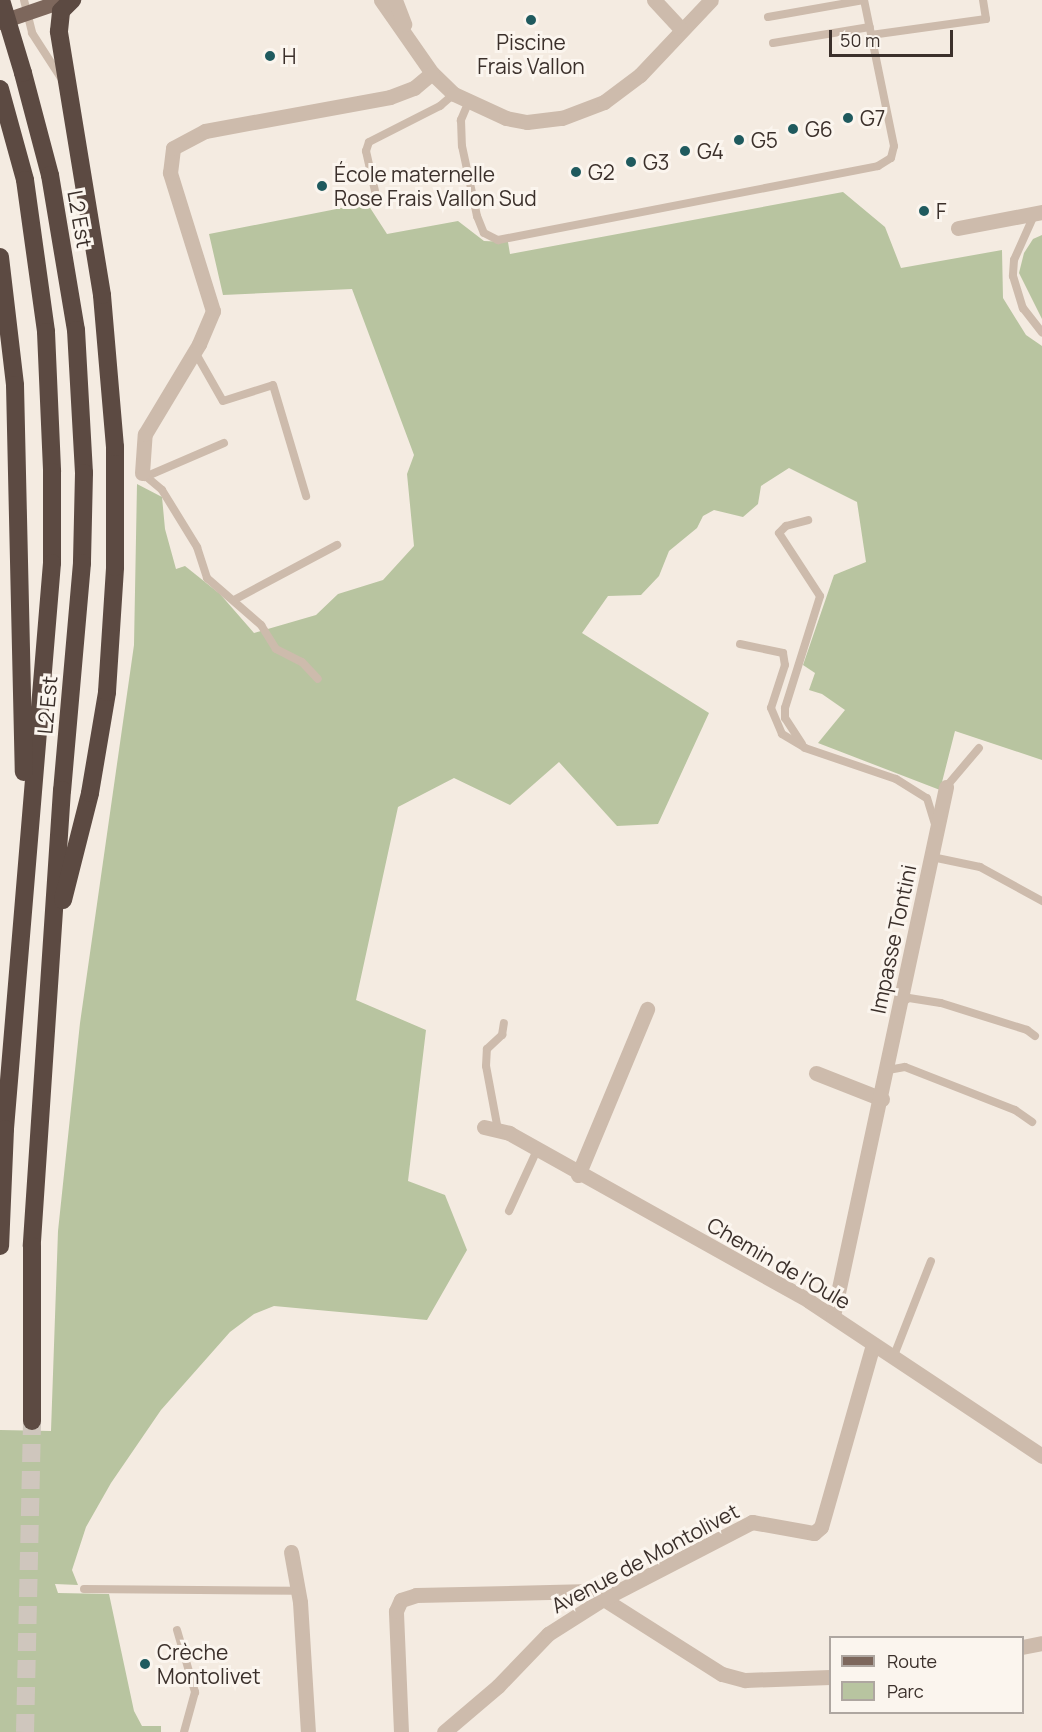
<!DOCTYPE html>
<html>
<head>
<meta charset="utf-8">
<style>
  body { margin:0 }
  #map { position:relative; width:1042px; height:1732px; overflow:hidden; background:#f4ebe1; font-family:Manrope,sans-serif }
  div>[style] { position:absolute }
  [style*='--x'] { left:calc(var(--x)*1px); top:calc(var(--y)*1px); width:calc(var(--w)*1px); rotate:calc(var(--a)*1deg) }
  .green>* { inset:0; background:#b8c4a0 }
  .highway-tunnel>* { height:18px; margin-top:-9px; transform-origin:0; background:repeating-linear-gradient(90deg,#cfc6bd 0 18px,transparent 0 27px) }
  .lane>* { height:8px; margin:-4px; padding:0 4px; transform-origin:4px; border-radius:4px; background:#cdbbac }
  .street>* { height:15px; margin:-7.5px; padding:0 7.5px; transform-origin:7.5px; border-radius:7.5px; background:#cdbbac }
  .primary>* { height:15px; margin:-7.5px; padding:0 7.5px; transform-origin:7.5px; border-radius:7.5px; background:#7d675c }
  .highway>* { height:18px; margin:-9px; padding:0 9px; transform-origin:9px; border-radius:9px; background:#5c4a42 }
  .highway-bridge>* { height:18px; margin:-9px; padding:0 9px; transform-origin:9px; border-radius:9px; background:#5c4a42 }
  .dots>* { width:16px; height:16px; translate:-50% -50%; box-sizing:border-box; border:3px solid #fbf5ee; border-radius:50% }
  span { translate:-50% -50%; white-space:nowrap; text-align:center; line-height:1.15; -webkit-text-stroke:6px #fbf5ee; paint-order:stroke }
  .poi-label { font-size:21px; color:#3b302b }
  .left { translate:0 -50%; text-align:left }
  .street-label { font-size:21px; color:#3b302b }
  .legend { position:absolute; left:829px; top:1636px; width:195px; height:78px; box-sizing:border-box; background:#fbf5ee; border:2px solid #aea6a0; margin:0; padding:8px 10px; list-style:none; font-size:18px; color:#3b302b }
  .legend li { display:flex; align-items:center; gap:12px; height:30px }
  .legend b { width:30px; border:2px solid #aea6a0 }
  .scale { position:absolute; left:829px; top:30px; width:124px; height:27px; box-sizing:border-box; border:3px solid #3b302b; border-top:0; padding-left:8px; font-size:18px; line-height:21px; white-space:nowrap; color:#3b302b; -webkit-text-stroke:4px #fbf5ee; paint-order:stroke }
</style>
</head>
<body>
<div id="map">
  <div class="green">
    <div style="clip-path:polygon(843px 192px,885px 227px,901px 268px,1002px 250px,1003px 298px,1026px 335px,1042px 346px,1042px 760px,955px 731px,940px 790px,818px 743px,845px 710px,822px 694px,809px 690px,815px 673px,803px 665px,834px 575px,866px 562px,857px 502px,789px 468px,761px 486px,758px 504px,743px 517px,714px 510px,703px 516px,697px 528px,669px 551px,659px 576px,641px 595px,608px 596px,582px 633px,709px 713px,658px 824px,617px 826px,559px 762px,510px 805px,454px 778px,398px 807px,356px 1000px,426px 1030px,408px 1181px,445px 1195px,467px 1250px,427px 1320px,274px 1306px,254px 1314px,230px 1332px,161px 1410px,111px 1483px,86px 1527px,72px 1570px,78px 1585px,55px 1584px,58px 1593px,109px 1594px,134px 1711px,142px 1726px,161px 1726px,161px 1732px,0 1732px,0 1430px,51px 1431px,58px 1231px,80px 1023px,134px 645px,137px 484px,162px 497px,165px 529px,176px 569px,185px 566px,220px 594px,254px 633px,316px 615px,338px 594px,383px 580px,414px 546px,407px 474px,414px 455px,352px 289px,223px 295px,209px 234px,367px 203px,387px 234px,458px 221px,484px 241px,508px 242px,510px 254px)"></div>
    <div style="clip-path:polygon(1042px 235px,1042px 319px,1019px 273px,1024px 253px,1033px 239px)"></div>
  </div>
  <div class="highway-tunnel">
    <div style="--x:25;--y:1732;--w:311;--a:-88.7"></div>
  </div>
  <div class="lane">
    <div style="--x:24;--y:0;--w:34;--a:76"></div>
    <div style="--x:32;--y:33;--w:54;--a:57.2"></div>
    <div style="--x:768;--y:17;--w:97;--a:-10"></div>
    <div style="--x:871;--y:35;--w:116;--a:-7.9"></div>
    <div style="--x:986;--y:19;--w:19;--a:-99"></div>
    <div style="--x:773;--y:43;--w:98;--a:-9.4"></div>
    <div style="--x:469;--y:101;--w:21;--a:113"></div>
    <div style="--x:461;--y:120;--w:26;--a:88"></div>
    <div style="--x:462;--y:146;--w:72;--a:77.9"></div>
    <div style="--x:477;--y:216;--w:18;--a:68"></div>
    <div style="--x:484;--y:233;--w:16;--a:27"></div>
    <div style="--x:498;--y:240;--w:387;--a:-11"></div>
    <div style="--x:878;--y:166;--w:15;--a:-32"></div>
    <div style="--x:891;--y:158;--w:12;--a:-76"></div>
    <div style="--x:894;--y:146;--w:149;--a:-101.6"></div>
    <div style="--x:375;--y:191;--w:41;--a:-102.7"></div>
    <div style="--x:366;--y:151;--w:9;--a:-72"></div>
    <div style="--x:369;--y:142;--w:80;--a:-26.9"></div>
    <div style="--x:440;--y:106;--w:18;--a:-41"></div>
    <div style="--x:1035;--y:213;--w:51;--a:114.1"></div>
    <div style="--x:1014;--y:260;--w:16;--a:94"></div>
    <div style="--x:1013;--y:276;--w:34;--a:73"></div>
    <div style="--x:1023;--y:308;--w:31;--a:52"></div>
    <div style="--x:195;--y:352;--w:56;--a:60.3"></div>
    <div style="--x:223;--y:401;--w:52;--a:-17.7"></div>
    <div style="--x:273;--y:385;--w:116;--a:73.4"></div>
    <div style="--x:142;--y:473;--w:26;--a:40"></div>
    <div style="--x:162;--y:490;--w:67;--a:58.4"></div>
    <div style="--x:197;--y:547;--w:33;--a:72"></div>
    <div style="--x:207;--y:578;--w:72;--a:41"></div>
    <div style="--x:261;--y:625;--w:28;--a:58"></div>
    <div style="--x:276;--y:649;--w:29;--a:27"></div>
    <div style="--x:302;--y:662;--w:23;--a:47"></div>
    <div style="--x:145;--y:477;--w:86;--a:-23.3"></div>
    <div style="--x:234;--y:600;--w:117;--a:-28.1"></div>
    <div style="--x:740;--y:644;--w:44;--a:11.8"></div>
    <div style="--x:783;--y:653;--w:12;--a:81"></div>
    <div style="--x:785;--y:665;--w:45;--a:108"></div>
    <div style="--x:771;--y:708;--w:28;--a:67"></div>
    <div style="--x:782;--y:734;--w:27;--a:31"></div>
    <div style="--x:805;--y:748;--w:96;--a:18.8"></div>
    <div style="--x:896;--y:779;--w:36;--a:32"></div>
    <div style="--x:927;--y:798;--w:28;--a:73"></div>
    <div style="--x:802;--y:744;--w:31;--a:-123"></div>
    <div style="--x:785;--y:718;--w:10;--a:-90"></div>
    <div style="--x:785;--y:708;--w:117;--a:-72.6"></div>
    <div style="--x:820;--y:596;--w:75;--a:-123.1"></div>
    <div style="--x:779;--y:533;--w:10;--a:-45"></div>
    <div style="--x:786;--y:526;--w:23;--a:-15"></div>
    <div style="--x:946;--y:787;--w:51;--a:-49.8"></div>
    <div style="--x:932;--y:857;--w:49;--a:11.8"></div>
    <div style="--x:980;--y:867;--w:71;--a:28.7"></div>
    <div style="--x:901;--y:1003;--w:9;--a:-32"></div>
    <div style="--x:909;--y:998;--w:32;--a:9"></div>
    <div style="--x:941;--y:1003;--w:90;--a:17.4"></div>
    <div style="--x:1027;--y:1030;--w:10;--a:37"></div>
    <div style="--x:888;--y:1070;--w:17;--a:-10"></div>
    <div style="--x:905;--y:1067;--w:118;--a:21.4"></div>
    <div style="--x:1015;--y:1110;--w:21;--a:35"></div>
    <div style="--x:498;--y:1130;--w:65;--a:-100.6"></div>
    <div style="--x:486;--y:1066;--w:17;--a:-87"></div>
    <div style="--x:487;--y:1049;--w:21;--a:-43"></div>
    <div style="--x:502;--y:1035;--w:12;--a:-81"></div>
    <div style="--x:509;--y:1211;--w:67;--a:-65.3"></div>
    <div style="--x:893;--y:1358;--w:104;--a:-68.6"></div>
    <div style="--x:84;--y:1589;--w:213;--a:0.5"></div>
    <div style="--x:177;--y:1630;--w:65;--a:73.8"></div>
    <div style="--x:195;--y:1692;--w:41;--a:105.4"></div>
  </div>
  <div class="street">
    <div style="--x:381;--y:0;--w:89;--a:55.1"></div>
    <div style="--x:432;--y:73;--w:30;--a:44"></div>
    <div style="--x:454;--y:94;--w:57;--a:24.8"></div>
    <div style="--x:506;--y:118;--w:21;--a:11"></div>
    <div style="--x:527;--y:122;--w:35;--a:-7"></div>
    <div style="--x:562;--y:118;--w:45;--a:-20.9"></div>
    <div style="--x:604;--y:102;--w:45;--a:-36.9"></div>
    <div style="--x:640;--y:75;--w:103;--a:-46.6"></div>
    <div style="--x:395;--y:0;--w:26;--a:69"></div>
    <div style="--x:654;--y:0;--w:38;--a:47"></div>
    <div style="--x:958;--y:228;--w:86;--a:-10.8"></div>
    <div style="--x:142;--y:473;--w:39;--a:-86"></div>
    <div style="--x:145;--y:434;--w:105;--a:-59"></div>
    <div style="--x:199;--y:344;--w:36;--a:-67"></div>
    <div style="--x:213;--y:311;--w:145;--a:-107.3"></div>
    <div style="--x:170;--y:173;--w:25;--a:-83"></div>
    <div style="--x:173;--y:148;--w:36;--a:-28"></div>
    <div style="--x:205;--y:131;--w:188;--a:-10.4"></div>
    <div style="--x:390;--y:97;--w:26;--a:-21"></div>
    <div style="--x:414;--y:88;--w:23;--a:-40"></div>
    <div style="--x:816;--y:1073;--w:71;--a:21.5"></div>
    <div style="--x:484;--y:1127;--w:26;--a:13"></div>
    <div style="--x:509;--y:1133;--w:344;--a:29.2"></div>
    <div style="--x:809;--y:1301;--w:280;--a:33.6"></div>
    <div style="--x:578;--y:1175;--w:180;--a:-67.4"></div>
    <div style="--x:833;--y:1316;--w:541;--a:-77.94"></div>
    <div style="--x:291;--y:1552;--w:51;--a:79.8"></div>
    <div style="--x:300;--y:1602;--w:130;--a:86.5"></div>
    <div style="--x:1022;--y:1647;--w:20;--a:-11"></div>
    <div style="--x:401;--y:1732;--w:121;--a:-92.4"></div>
    <div style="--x:396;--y:1611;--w:12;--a:-66"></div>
    <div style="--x:401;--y:1600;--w:16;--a:-18"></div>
    <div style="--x:416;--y:1595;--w:175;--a:-1.3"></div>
    <div style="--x:591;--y:1591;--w:155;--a:32.4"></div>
    <div style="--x:722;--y:1674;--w:24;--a:15"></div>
    <div style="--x:745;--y:1680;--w:85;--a:-2"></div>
    <div style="--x:444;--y:1732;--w:71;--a:-40.4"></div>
    <div style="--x:498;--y:1686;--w:72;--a:-46.1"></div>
    <div style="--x:548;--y:1634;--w:65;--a:-32.5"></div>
    <div style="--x:603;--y:1599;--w:168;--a:-27.3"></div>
    <div style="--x:752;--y:1522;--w:63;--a:10.1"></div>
    <div style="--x:814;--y:1533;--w:9;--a:-41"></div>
    <div style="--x:821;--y:1527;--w:189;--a:-74.1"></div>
  </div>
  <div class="primary">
    <div style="--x:0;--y:22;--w:68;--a:-19"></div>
  </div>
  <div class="highway">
    <div style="--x:23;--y:73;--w:106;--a:75.2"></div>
    <div style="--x:50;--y:175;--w:157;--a:80.5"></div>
    <div style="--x:76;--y:330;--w:143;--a:86.8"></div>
    <div style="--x:84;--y:473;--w:90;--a:91.3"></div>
    <div style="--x:82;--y:563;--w:228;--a:95"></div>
    <div style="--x:62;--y:790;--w:457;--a:93.8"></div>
    <div style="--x:32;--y:1246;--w:175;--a:90"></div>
    <div style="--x:0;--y:89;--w:94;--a:74.6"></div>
    <div style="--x:25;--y:180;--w:153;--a:82.1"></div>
    <div style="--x:46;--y:332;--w:140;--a:87.5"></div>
    <div style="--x:52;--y:472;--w:91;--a:90"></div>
    <div style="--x:52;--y:563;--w:568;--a:94.75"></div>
    <div style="--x:5;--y:1129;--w:117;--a:92.4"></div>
    <div style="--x:0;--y:257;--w:129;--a:83.3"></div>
    <div style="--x:15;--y:385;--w:387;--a:88.7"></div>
    <div style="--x:63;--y:900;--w:110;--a:-75.8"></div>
    <div style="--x:90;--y:793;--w:102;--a:-80.4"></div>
    <div style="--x:107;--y:692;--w:125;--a:-86.3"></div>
    <div style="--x:115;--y:567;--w:120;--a:-90"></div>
    <div style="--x:115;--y:447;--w:153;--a:-94.9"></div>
    <div style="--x:102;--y:295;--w:267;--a:-99.3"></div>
    <div style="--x:59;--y:31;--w:20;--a:-84"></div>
    <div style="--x:61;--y:11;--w:16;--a:-45"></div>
  </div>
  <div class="highway-bridge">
    <div style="--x:1;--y:0;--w:76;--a:73.2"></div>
  </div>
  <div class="dots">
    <div style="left:531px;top:20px;background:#1f5a5e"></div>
    <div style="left:270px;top:56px;background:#1f5a5e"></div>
    <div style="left:848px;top:118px;background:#1f5a5e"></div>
    <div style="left:793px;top:129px;background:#1f5a5e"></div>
    <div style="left:739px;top:140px;background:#1f5a5e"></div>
    <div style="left:685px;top:151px;background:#1f5a5e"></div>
    <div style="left:631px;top:162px;background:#1f5a5e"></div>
    <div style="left:576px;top:172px;background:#1f5a5e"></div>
    <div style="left:322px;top:186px;background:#1f5a5e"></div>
    <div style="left:924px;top:211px;background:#1f5a5e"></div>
    <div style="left:145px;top:1664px;background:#1f5a5e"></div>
  </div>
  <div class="poi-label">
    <span style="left:531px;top:54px">Piscine<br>Frais Vallon</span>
    <span class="left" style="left:282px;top:56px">H</span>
    <span class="left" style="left:860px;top:118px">G7</span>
    <span class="left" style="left:805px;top:129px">G6</span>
    <span class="left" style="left:751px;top:140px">G5</span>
    <span class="left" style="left:697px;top:151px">G4</span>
    <span class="left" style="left:643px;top:162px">G3</span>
    <span class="left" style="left:588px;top:172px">G2</span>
    <span class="left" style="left:334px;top:186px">École maternelle<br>Rose Frais Vallon Sud</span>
    <span class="left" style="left:936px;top:211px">F</span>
    <span class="left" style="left:157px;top:1664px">Crèche<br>Montolivet</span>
  </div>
  <div class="street-label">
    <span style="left:80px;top:219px;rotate:80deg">L2 Est</span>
    <span style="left:47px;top:705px;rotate:-85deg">L2 Est</span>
    <span style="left:893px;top:939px;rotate:-78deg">Impasse Tontini</span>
    <span style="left:779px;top:1263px;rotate:30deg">Chemin de l'Oule</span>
    <span style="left:645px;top:1558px;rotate:-28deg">Avenue de Montolivet</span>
  </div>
  <ul class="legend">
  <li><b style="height:8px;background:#7d675c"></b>Route</li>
  <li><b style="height:16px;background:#b8c4a0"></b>Parc</li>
  </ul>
  <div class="scale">50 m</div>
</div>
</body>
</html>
